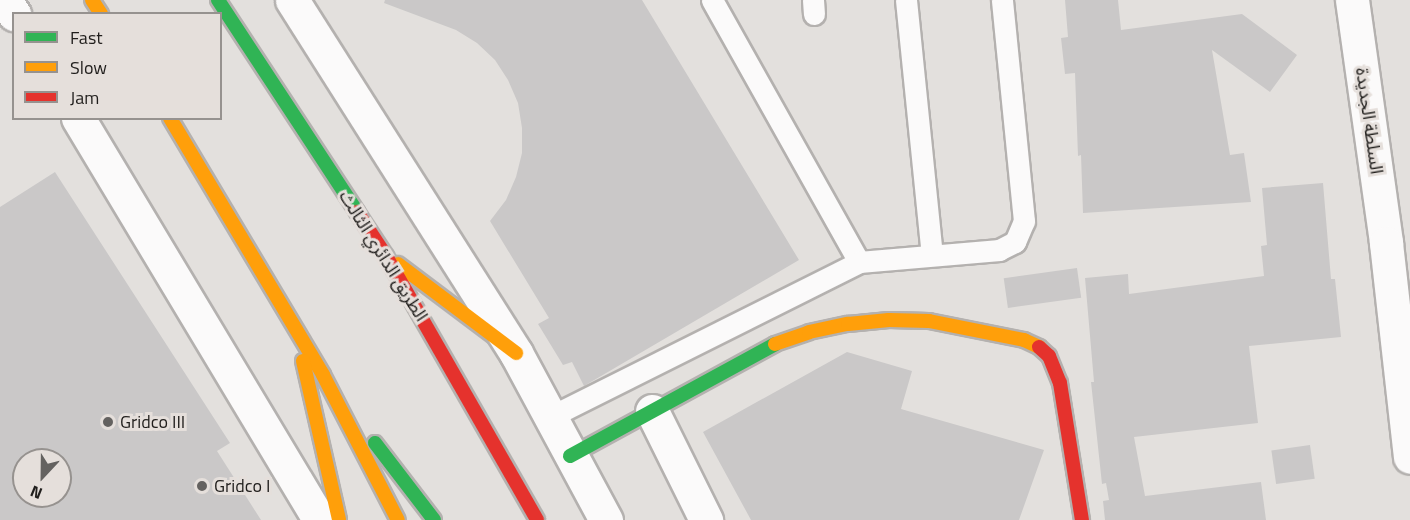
<!DOCTYPE html>
<html>
<head>
<meta charset="utf-8">
<style>
  body { margin:0 }
  #map { position:relative; width:1410px; height:520px; overflow:hidden; background:#e3e0dd; font-family:"Titillium Web","Noto Sans Arabic",sans-serif }
  div>[style] { position:absolute }
  [style*='--x'] { left:calc(var(--x)*1px); top:calc(var(--y)*1px); width:calc(var(--w)*1px); rotate:calc(var(--a)*1deg) }
  .building>* { inset:0; background:#cac8c8; transform-origin:0 0 }
  .roads { filter:drop-shadow(2px 0 #b4b1af) drop-shadow(-2px 0 #b4b1af) drop-shadow(0 2px #b4b1af) drop-shadow(0 -2px #b4b1af) }
  .lane>* { height:21px; margin:-10.5px; padding:0 10.5px; transform-origin:10.5px; border-radius:10.5px; background:#fbfafa }
  .street>* { height:33px; margin:-16.5px; padding:0 16.5px; transform-origin:16.5px; border-radius:16.5px; background:#fbfafa }
  .fast>* { height:14px; margin:-7px; padding:0 7px; transform-origin:7px; border-radius:7px; background:#30b455 }
  .slow>* { height:14px; margin:-7px; padding:0 7px; transform-origin:7px; border-radius:7px; background:#ff9f0a }
  .jam>* { height:14px; margin:-7px; padding:0 7px; transform-origin:7px; border-radius:7px; background:#e5322d }
  .dots>* { width:16px; height:16px; translate:-50% -50%; box-sizing:border-box; border:3px solid #e5dfdb; border-radius:50% }
  span { translate:-50% -50%; white-space:nowrap; text-align:center; line-height:1.15; -webkit-text-stroke:6px #e5dfdb; paint-order:stroke }
  .street-label { font-size:18px; color:#201e1c }
  .poi-label { font-size:18px; color:#201e1c }
  .left { translate:0 -50%; text-align:left }
  .legend { position:absolute; left:12px; top:12px; width:210px; height:108px; box-sizing:border-box; background:#e5dfdb; border:2px solid #96928f; margin:0; padding:8px 10px; list-style:none; font-size:18px; color:#201e1c }
  .legend li { display:flex; align-items:center; gap:12px; height:30px }
  .legend b { width:30px; border:2px solid #96928f }
  .north { position:absolute; left:12px; top:448px; width:60px; height:60px; box-sizing:border-box; background:#e5dfdb; border:2px solid #96928f; border-radius:50%; rotate:202deg; font-size:16px; font-weight:700; line-height:24px; text-align:center; color:#201e1c }
  .north::after { content:''; display:block; margin:auto; width:21px; height:27px; background:#646260; clip-path:polygon(50% 0,100% 100%,50% 72%,0 100%) }
</style>
</head>
<body>
<div id="map">
  <div class="building">
    <div style="clip-path:polygon(385px 0,642px 0,799px 260px,584px 386px,572px 362px,563px 365px,538px 324px,549px 318px,490px 221px,506px 200px,516px 177px,522px 153px,522px 128px,518px 103px,508px 80px,495px 60px,477px 43px,456px 30px,384px 3px)"></div>
    <div style="clip-path:polygon(1065px 0,1118px 0,1121px 30px,1242px 14px,1297px 55px,1270px 92px,1212px 50px,1230px 155px,1244px 153px,1251px 202px,1083px 213px,1081px 155px,1078px 156px,1075px 73px,1065px 74px,1061px 38px,1068px 37px)"></div>
    <div style="clip-path:polygon(evenodd,55px 172px,230px 443px,217px 451px,261px 520px,0 520px,0 207px,55px 172px,24px 460px,60px 460px,60px 496px,24px 496px,24px 460px)"></div>
    <div style="clip-path:polygon(1323px 183px,1331px 279px,1335px 279px,1341px 337px,1249px 346px,1258px 423px,1134px 437px,1145px 496px,1261px 482px,1266px 520px,1105px 520px,1103px 501px,1109px 500px,1106px 483px,1102px 484px,1091px 382px,1094px 382px,1085px 278px,1128px 274px,1129px 294px,1264px 276px,1261px 246px,1267px 245px,1262px 188px)"></div>
    <div style="left:1077px;top:268px;width:30px;height:74px;rotate:82deg"></div>
    <div style="clip-path:polygon(847px 352px,912px 371px,901px 409px,1044px 450px,1019px 520px,751px 520px,703px 432px)"></div>
    <div style="left:1310px;top:445px;width:34px;height:39px;rotate:82deg"></div>
  </div>
  <div class="roads">
    <div class="lane">
      <div style="--x:712;--y:0;--w:300;--a:60.7"></div>
      <div style="--x:813;--y:0;--w:14;--a:86"></div>
      <div style="--x:906;--y:0;--w:256;--a:84.2"></div>
      <div style="--x:550;--y:417;--w:346;--a:-26.6"></div>
      <div style="--x:859;--y:262;--w:141;--a:-4.9"></div>
      <div style="--x:999;--y:250;--w:18;--a:-27"></div>
      <div style="--x:1015;--y:242;--w:23;--a:-67"></div>
      <div style="--x:1024;--y:221;--w:222;--a:-95.7"></div>
    </div>
    <div class="street">
      <div style="--x:5;--y:0;--w:17;--a:57"></div>
      <div style="--x:292;--y:0;--w:418;--a:57.6"></div>
      <div style="--x:516;--y:353;--w:190;--a:61.7"></div>
      <div style="--x:1352;--y:0;--w:245;--a:82"></div>
      <div style="--x:1386;--y:243;--w:215;--a:83.6"></div>
      <div style="--x:78;--y:118;--w:469;--a:59"></div>
      <div style="--x:652;--y:411;--w:122;--a:63.6"></div>
    </div>
    <div class="fast">
      <div style="--x:218;--y:0;--w:254;--a:56.7"></div>
      <div style="--x:375;--y:443;--w:97;--a:52.5"></div>
      <div style="--x:570;--y:456;--w:234;--a:-28.6"></div>
    </div>
    <div class="slow">
      <div style="--x:92;--y:0;--w:17;--a:57"></div>
      <div style="--x:170;--y:118;--w:299;--a:59.2"></div>
      <div style="--x:323;--y:375;--w:163;--a:62.7"></div>
      <div style="--x:398;--y:264;--w:148;--a:37"></div>
      <div style="--x:775;--y:344;--w:36;--a:-19"></div>
      <div style="--x:809;--y:332;--w:40;--a:-12"></div>
      <div style="--x:848;--y:324;--w:41;--a:-5.6"></div>
      <div style="--x:889;--y:320;--w:40;--a:1.4"></div>
      <div style="--x:929;--y:321;--w:97;--a:11.3"></div>
      <div style="--x:1024;--y:340;--w:17;--a:25"></div>
      <div style="--x:303;--y:361;--w:163;--a:77.2"></div>
    </div>
    <div class="jam">
      <div style="--x:357;--y:212;--w:53;--a:56.6"></div>
      <div style="--x:386;--y:256;--w:304;--a:60.2"></div>
      <div style="--x:1039;--y:347;--w:13;--a:42"></div>
      <div style="--x:1049;--y:356;--w:29;--a:68"></div>
      <div style="--x:1060;--y:383;--w:139;--a:80.9"></div>
    </div>
  </div>
  <div class="dots">
    <div style="left:108px;top:422px;background:#646260"></div>
    <div style="left:202px;top:486px;background:#646260"></div>
  </div>
  <div class="street-label">
    <span style="left:1369px;top:121px;rotate:82deg">السلطة الجديدة</span>
    <span style="left:383px;top:256px;rotate:58deg">الطريق الدائري الثالث</span>
  </div>
  <div class="poi-label">
    <span class="left" style="left:120px;top:422px">Gridco III</span>
    <span class="left" style="left:214px;top:486px">Gridco I</span>
  </div>
  <ul class="legend">
  <li><b style="height:8px;background:#30b455"></b>Fast</li>
  <li><b style="height:8px;background:#ff9f0a"></b>Slow</li>
  <li><b style="height:8px;background:#e5322d"></b>Jam</li>
  </ul>
  <div class="north">N</div>
</div>
</body>
</html>
